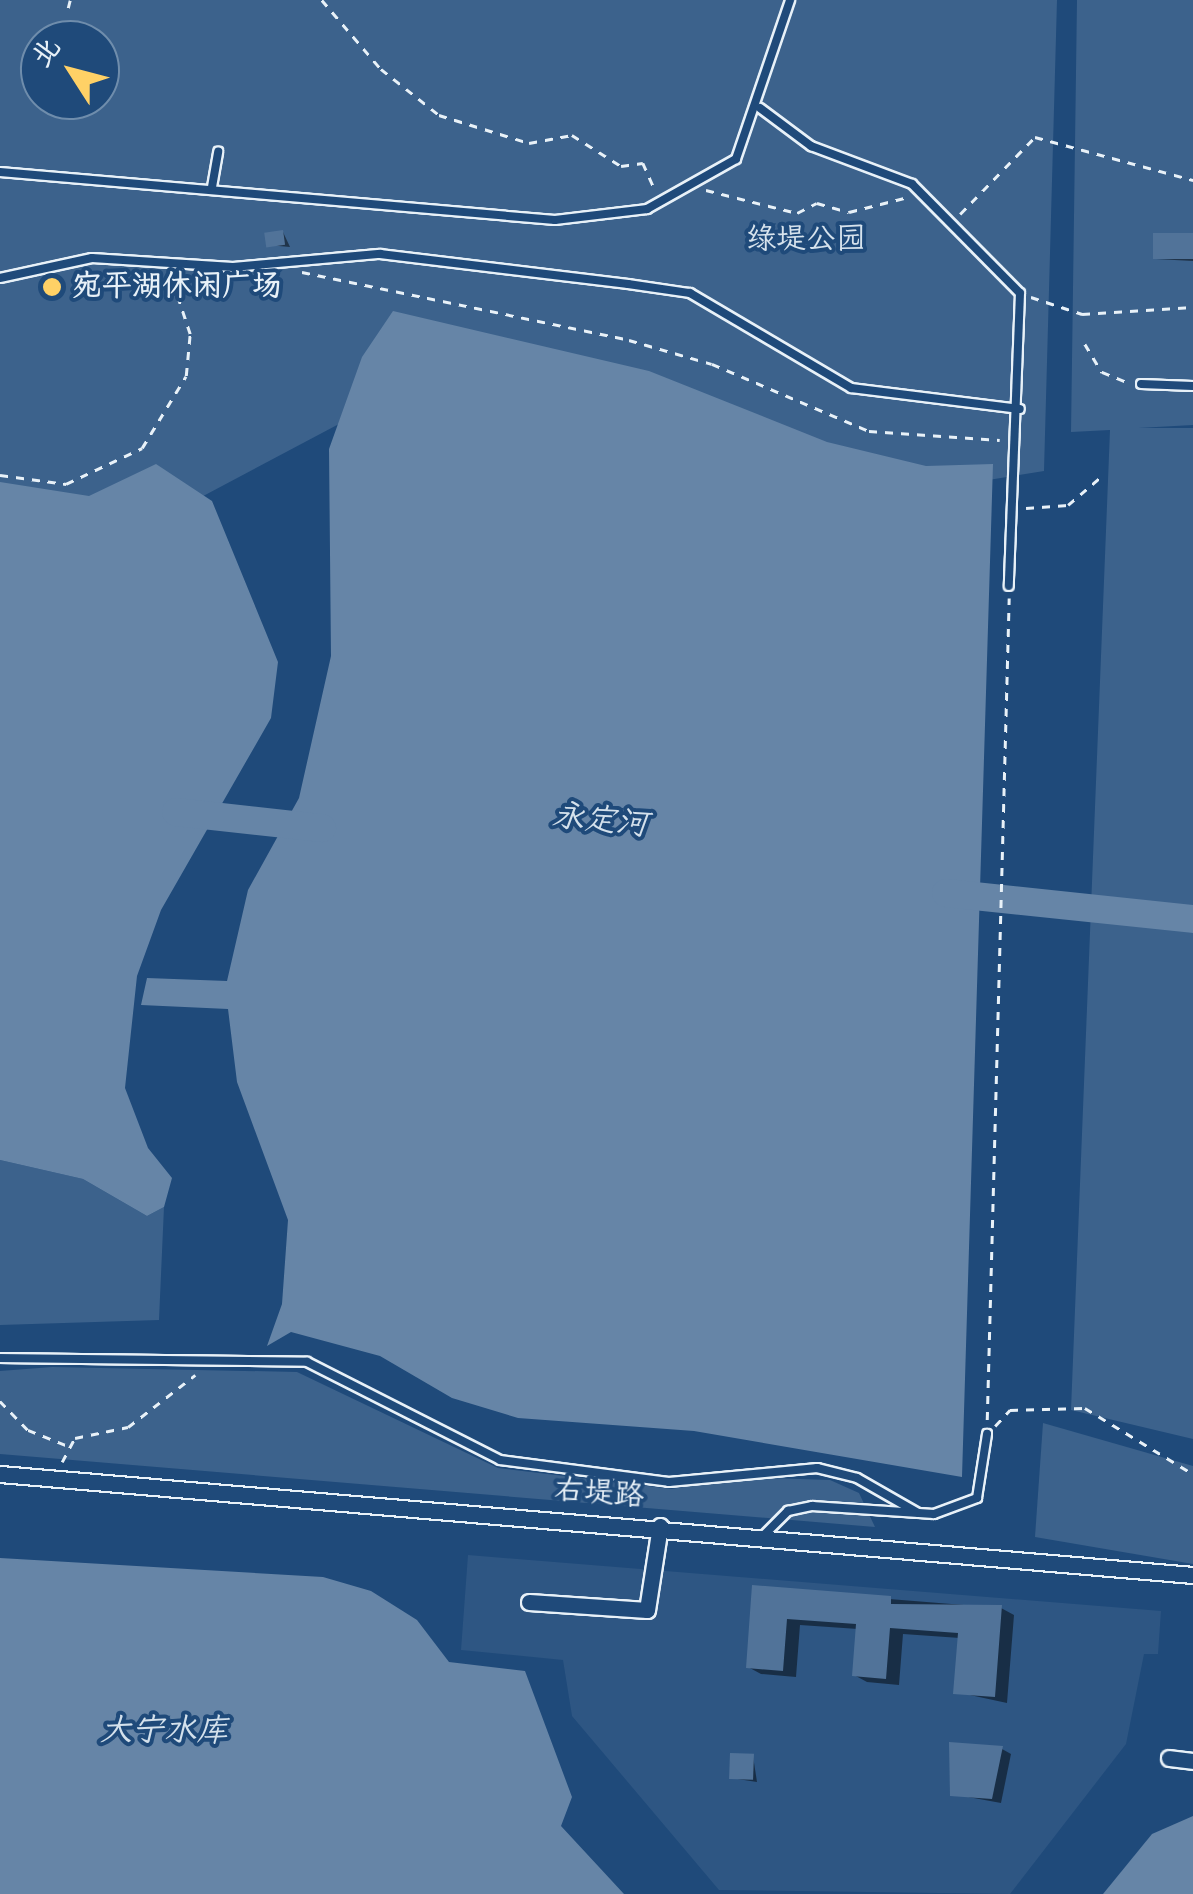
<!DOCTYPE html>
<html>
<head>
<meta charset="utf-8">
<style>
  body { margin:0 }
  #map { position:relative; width:1193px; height:1894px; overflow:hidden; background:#1f4a7a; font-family:Kalam,"LXGW WenKai TC",sans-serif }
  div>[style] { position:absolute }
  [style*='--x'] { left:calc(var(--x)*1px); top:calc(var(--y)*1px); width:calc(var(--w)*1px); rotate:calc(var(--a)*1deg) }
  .built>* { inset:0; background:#2e5683 }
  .green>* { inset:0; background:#3c628c }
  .water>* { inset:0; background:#6685a7 }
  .shadow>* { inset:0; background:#0007 }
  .river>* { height:28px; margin:-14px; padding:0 14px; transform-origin:14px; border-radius:14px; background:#6685a7 }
  .building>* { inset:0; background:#517399; transform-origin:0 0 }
  .path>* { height:2.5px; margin-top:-1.25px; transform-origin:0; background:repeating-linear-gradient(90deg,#e8f1f8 0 8px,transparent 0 16px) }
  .roads { filter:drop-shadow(2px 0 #e8f1f8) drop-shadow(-2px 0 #e8f1f8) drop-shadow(0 2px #e8f1f8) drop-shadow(0 -2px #e8f1f8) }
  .service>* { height:8px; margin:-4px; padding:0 4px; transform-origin:4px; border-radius:4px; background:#1f4a7a }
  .minor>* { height:15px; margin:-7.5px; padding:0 7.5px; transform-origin:7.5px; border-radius:7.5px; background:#1f4a7a }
  .dots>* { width:28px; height:28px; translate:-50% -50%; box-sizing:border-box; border:5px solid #1f4a7a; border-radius:50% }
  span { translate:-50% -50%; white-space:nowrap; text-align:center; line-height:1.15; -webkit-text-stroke:8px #1f4a7a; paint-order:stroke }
  .park-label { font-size:30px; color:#d7e3ed }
  .poi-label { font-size:30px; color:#e8f1f8; font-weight:700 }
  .left { translate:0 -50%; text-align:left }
  .street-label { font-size:30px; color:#e8f1f8 }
  .water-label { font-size:32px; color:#d4e1ec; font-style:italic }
  .north { position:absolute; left:20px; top:20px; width:100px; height:100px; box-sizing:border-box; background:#1f4a7a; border:2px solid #6f8dac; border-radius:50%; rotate:306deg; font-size:28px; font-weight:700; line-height:40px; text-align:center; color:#e8f1f8 }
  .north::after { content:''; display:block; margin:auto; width:35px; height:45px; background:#ffd166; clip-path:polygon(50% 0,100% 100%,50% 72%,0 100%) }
</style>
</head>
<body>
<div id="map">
  <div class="built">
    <div style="clip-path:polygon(468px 1555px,1161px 1611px,1158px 1654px,1144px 1654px,1126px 1744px,1010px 1894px,719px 1890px,572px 1716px,563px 1660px,461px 1650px)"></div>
  </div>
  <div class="green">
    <div style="clip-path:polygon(evenodd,0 0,1057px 0,1044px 471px,838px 504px,439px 371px,175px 511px,0 503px,0 0,40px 40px,100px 40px,100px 100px,40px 100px,40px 40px)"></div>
    <div style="clip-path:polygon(1077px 0,1193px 0,1193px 425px,1138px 428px,1193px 428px,1193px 1439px,1071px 1410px,1110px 430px,1071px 432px)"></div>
    <div style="clip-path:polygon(0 1160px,83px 1179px,147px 1216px,164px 1207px,159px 1320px,0 1325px)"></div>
    <div style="clip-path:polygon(52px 1367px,297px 1372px,498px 1468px,672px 1489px,740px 1477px,830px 1480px,859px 1493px,875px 1527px,0 1454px,0 1371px)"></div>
    <div style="clip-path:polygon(1043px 1423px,1193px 1466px,1193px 1564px,1035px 1537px)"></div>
  </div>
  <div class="water">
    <div style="clip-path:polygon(393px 311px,649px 371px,827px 442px,926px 466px,993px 464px,962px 1477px,694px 1431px,518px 1418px,452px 1398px,380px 1356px,291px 1332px,267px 1346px,282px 1304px,288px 1220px,237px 1082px,228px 1009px,141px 1005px,147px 978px,227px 981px,248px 890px,299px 798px,331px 656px,329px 449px,362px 357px)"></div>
    <div style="clip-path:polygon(156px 464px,212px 501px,278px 662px,271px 718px,161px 910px,137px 976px,125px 1088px,148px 1148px,172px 1178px,164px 1207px,147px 1216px,83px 1179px,0 1160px,0 482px,89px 496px)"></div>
    <div style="clip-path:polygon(0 1558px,323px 1577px,371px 1591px,417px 1620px,449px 1662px,525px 1671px,572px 1797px,561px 1826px,624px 1894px,0 1894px)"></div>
    <div style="clip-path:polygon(1193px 1816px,1193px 1894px,1103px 1894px,1152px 1834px)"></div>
  </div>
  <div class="shadow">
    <div style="clip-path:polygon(283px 232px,290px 247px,268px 245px)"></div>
    <div style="clip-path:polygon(1193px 235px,1193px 261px,1156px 259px)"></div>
    <div style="clip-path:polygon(754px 1588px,1001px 1608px,1014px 1615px,1007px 1703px,956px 1692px,960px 1638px,903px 1634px,899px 1685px,867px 1682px,854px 1675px,858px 1629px,800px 1625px,796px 1677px,761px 1674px,748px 1667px)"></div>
    <div style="clip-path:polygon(1002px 1749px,1011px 1754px,1001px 1803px,952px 1794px)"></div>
    <div style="clip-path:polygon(753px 1756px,757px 1782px,731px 1778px)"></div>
  </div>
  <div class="river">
    <div style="--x:176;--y:812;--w:147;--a:6.3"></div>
    <div style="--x:946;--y:893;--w:248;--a:6"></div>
  </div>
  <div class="building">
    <div style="left:283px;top:230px;width:15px;height:19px;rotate:82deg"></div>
    <div style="left:1193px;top:233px;width:26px;height:40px;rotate:90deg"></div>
    <div style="clip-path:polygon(752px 1585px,891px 1596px,891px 1604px,1002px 1605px,995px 1697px,953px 1694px,958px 1633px,890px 1628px,886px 1679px,852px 1676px,856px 1624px,787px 1619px,783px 1671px,746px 1668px)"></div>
    <div style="clip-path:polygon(949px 1742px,1003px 1746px,992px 1799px,950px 1796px)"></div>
    <div style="left:730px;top:1753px;width:24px;height:26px;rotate:2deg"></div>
  </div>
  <div class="path">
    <div style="--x:322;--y:0;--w:91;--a:49.5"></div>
    <div style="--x:381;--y:69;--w:74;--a:38.4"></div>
    <div style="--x:439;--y:115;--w:94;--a:17.3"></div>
    <div style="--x:529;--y:143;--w:44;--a:-10.5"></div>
    <div style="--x:572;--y:135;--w:58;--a:32.3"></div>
    <div style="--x:621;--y:166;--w:22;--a:-8"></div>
    <div style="--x:643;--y:163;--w:30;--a:66"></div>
    <div style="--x:68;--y:8;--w:8;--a:-76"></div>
    <div style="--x:706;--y:190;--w:94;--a:14.2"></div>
    <div style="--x:797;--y:213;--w:22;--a:-27"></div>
    <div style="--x:817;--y:203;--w:33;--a:16"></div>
    <div style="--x:849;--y:212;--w:61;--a:-14.3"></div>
    <div style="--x:960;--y:214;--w:107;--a:-45.8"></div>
    <div style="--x:1035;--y:137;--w:164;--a:15.2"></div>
    <div style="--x:302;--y:272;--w:334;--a:11.7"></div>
    <div style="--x:629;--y:340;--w:86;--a:16.1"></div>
    <div style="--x:712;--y:364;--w:171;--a:23.1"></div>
    <div style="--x:869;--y:431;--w:131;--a:3.9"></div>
    <div style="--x:1031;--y:297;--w:54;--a:18.4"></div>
    <div style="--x:1082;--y:314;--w:111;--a:-3.6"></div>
    <div style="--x:1085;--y:344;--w:33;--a:59"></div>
    <div style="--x:1102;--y:372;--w:29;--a:22"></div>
    <div style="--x:0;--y:475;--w:67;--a:7.8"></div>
    <div style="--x:66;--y:484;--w:84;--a:-25.3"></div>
    <div style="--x:142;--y:448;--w:84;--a:-58.6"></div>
    <div style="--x:186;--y:376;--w:42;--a:-84.6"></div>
    <div style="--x:190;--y:334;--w:63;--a:-108.4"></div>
    <div style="--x:1026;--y:508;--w:42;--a:-4.1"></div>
    <div style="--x:1068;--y:505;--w:45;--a:-40.5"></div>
    <div style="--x:0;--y:1401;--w:40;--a:46"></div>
    <div style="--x:28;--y:1430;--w:43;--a:21.8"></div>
    <div style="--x:987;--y:1420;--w:822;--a:-88.47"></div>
    <div style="--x:995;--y:1426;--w:22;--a:-47"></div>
    <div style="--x:1010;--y:1410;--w:75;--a:-1.5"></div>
    <div style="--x:1085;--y:1408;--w:127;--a:31.4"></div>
    <div style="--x:62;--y:1462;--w:27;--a:-62"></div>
    <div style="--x:75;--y:1438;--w:54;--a:-11.7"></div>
    <div style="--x:128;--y:1427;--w:85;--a:-37.8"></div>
  </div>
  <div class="roads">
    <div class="service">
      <div style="--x:760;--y:108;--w:64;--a:36.7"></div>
      <div style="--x:811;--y:146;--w:108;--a:20.6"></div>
      <div style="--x:912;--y:184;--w:153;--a:45.3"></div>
      <div style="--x:1020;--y:293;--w:293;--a:92.2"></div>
      <div style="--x:0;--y:172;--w:557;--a:4.94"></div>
      <div style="--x:555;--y:220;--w:93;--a:-6.8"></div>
      <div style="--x:647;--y:209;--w:102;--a:-29.3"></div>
      <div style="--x:736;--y:159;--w:168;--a:-71.2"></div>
      <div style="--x:212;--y:187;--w:36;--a:-80"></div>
      <div style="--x:0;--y:278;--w:94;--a:-12.3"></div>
      <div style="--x:92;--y:258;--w:141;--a:3.7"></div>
      <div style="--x:233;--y:267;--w:148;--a:-5.1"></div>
      <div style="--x:380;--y:254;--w:250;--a:6.9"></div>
      <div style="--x:628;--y:284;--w:63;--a:8.3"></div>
      <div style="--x:690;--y:293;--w:187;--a:30.5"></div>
      <div style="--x:851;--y:388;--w:170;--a:7.1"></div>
      <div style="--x:1141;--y:384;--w:52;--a:2.2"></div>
      <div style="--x:0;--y:1358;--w:307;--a:0.7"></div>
      <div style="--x:307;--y:1362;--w:216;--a:26.9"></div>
      <div style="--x:500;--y:1460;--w:170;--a:7.4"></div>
      <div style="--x:669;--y:1482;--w:149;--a:-5.4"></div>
      <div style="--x:817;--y:1468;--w:41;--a:14"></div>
      <div style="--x:857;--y:1478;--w:70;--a:29.8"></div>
      <div style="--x:765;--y:1534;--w:33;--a:-45"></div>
      <div style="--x:788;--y:1511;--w:25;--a:-12"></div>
      <div style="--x:812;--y:1506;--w:122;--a:3.8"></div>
      <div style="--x:934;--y:1514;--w:46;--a:-20.4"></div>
      <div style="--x:977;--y:1498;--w:65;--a:-81.1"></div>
    </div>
    <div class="minor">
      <div style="--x:0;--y:1474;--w:1197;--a:4.84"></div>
      <div style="--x:529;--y:1602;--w:118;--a:3.9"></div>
      <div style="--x:647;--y:1610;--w:85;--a:-81.2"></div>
      <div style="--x:1169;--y:1758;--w:24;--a:7"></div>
    </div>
  </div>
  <div class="dots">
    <div style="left:52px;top:287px;background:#ffd166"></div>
  </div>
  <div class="park-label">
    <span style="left:806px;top:240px">绿堤公园</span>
  </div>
  <div class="poi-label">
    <span class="left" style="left:72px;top:287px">宛平湖休闲广场</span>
  </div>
  <div class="street-label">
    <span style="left:599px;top:1494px;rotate:4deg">右堤路</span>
  </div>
  <div class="water-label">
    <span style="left:600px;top:822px;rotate:6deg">永定河</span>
    <span style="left:164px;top:1732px">大宁水库</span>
  </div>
  <div class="north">北</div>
</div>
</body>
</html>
